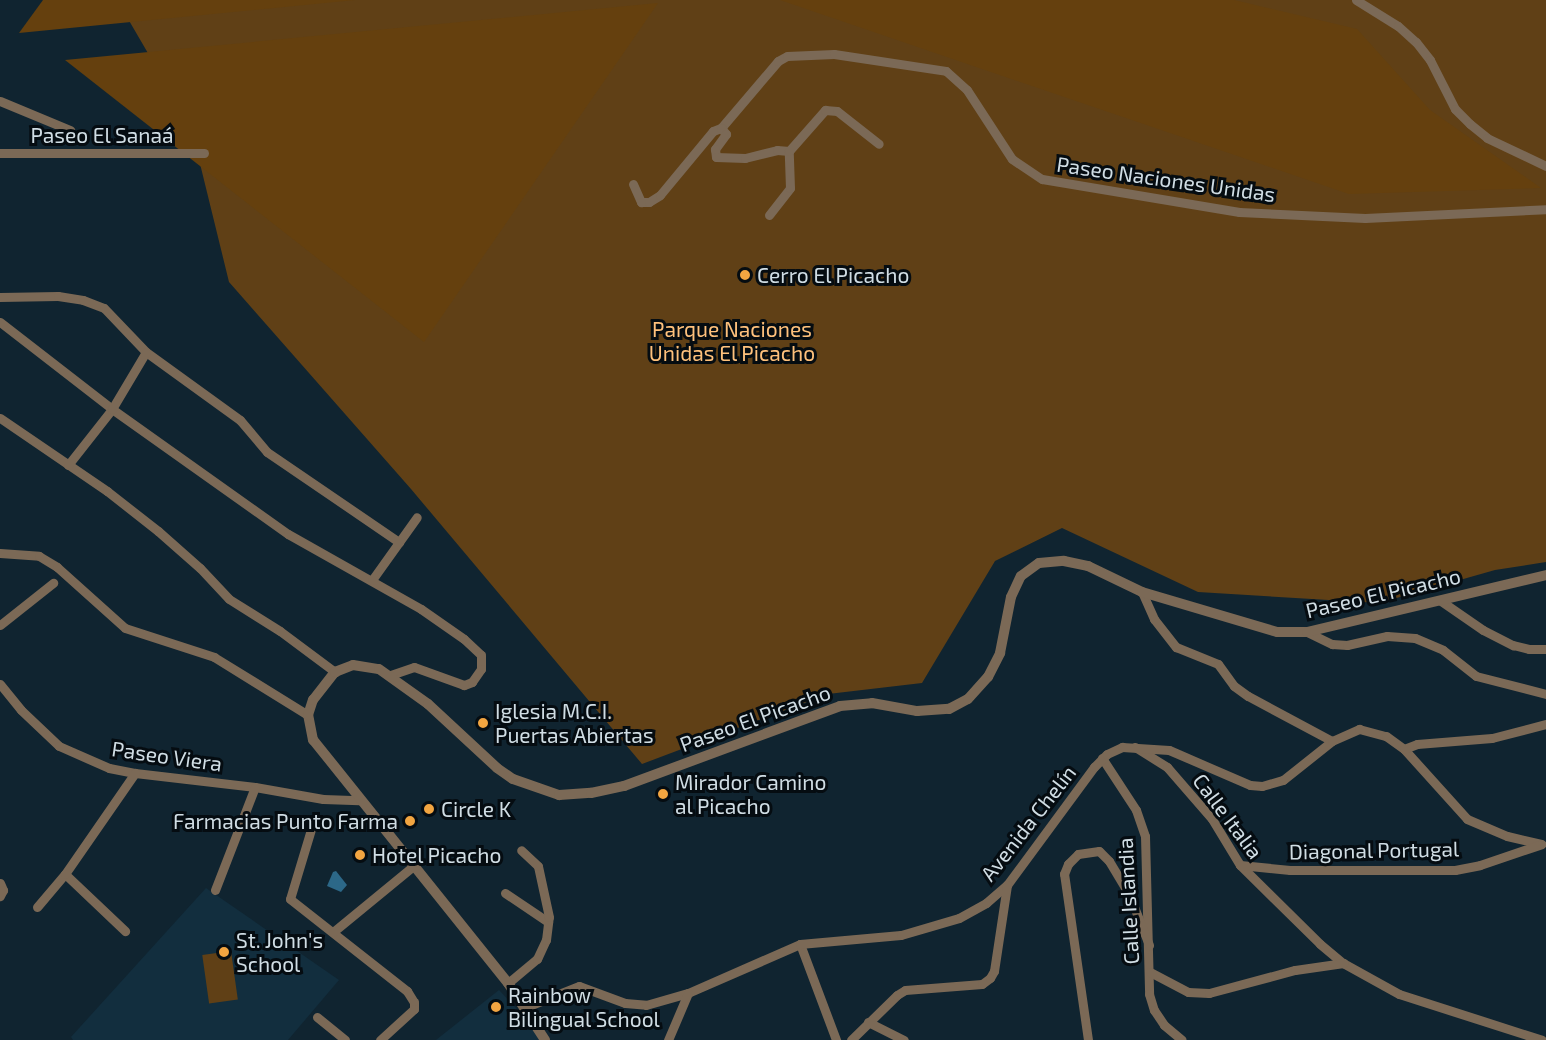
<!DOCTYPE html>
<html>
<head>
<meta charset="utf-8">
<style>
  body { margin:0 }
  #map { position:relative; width:1546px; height:1040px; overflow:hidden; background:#102430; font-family:"Exo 2",sans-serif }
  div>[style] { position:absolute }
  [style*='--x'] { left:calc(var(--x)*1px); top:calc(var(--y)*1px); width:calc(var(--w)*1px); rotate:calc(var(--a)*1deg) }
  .built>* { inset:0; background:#122e3e }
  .green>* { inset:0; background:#604016; transform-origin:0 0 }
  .forest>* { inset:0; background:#65400e }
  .water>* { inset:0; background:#2c6888 }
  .minor>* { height:9px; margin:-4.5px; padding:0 4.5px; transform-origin:4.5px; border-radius:4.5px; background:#7b6956 }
  .tertiary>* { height:10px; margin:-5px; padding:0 5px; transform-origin:5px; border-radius:5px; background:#7b6956 }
  .dots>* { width:16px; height:16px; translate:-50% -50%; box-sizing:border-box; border:3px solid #050c11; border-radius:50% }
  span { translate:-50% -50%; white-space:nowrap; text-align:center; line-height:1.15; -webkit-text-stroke:6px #050c11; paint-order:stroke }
  .street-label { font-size:21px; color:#d0dde4 }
  .poi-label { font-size:21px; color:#d0dde4 }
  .left { translate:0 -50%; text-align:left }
  .right { translate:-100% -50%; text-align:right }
  .park-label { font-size:21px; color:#fec17c }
</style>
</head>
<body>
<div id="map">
  <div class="built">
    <div style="clip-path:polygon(206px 888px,339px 980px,288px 1040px,73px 1040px,71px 1037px)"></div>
    <div style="clip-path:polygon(499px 990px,530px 1023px,539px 1040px,436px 1040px)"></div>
  </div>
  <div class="green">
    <div style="clip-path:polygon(117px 0,1546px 0,1546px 562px,1495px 570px,1379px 603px,1198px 592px,1062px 528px,995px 561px,922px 683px,828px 694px,642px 764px,411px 489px,229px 282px,191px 127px)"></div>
    <div style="left:231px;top:951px;width:49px;height:29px;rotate:82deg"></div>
  </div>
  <div class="forest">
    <div style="clip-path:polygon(43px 0,355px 0,19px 33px)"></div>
    <div style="clip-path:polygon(780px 0,1234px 0,1357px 29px,1430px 110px,1541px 188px,1349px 194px)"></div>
    <div style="clip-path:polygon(658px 3px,424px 342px,65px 60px)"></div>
  </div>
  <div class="water">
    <div style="clip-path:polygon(336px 871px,347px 885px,341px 892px,327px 886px,333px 872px)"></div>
  </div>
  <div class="minor">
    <div style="--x:1356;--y:0;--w:49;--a:31.8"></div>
    <div style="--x:1398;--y:26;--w:24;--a:42"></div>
    <div style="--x:1416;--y:42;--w:23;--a:52"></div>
    <div style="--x:1430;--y:60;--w:55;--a:63"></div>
    <div style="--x:1455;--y:109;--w:21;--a:45"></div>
    <div style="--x:1470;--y:124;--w:22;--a:39"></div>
    <div style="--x:1487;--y:138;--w:65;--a:25.4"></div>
    <div style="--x:0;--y:101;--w:76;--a:22.5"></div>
    <div style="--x:721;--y:128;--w:88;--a:-49.6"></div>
    <div style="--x:778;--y:61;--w:10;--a:-29"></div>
    <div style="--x:787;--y:56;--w:47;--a:-2.4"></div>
    <div style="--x:834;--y:54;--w:113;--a:8.6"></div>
    <div style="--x:946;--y:71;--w:28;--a:42"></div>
    <div style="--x:967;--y:90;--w:82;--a:56.9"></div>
    <div style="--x:1012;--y:159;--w:36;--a:34"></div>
    <div style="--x:1042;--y:179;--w:200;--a:9.5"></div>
    <div style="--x:1239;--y:212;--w:126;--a:2.7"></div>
    <div style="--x:1365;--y:218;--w:181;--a:-2.8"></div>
    <div style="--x:0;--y:153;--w:204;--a:0"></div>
    <div style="--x:633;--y:184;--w:20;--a:66"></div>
    <div style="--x:641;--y:202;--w:8;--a:0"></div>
    <div style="--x:649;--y:202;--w:13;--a:-32"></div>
    <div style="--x:660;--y:195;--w:83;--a:-50.4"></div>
    <div style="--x:713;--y:131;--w:9;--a:-21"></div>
    <div style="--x:721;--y:128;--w:8;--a:50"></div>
    <div style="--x:726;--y:134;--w:19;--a:126"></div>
    <div style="--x:715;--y:149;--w:8;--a:83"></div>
    <div style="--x:716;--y:157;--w:29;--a:2"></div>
    <div style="--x:745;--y:158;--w:33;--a:-14"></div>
    <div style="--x:777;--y:150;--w:12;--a:5"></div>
    <div style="--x:769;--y:215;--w:34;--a:-52"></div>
    <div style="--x:790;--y:188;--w:37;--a:-92"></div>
    <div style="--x:789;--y:151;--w:55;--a:-48.7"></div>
    <div style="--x:825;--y:110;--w:12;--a:5"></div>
    <div style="--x:837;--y:111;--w:53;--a:38.2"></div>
    <div style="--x:0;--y:297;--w:58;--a:-1"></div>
    <div style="--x:58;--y:296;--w:25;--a:9"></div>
    <div style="--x:83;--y:300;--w:22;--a:21"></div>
    <div style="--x:104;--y:308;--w:61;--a:46.3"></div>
    <div style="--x:146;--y:352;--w:116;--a:35.9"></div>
    <div style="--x:240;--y:420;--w:42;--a:49.8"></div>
    <div style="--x:267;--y:452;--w:160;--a:34.3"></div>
    <div style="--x:0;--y:322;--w:142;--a:37.8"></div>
    <div style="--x:112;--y:409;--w:216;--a:35.4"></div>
    <div style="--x:288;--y:534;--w:153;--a:29.4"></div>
    <div style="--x:421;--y:609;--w:52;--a:34.9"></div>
    <div style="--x:464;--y:639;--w:23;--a:43"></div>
    <div style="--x:481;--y:655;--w:14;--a:90"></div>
    <div style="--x:481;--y:669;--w:16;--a:125"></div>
    <div style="--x:472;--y:682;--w:9;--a:159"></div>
    <div style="--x:464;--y:685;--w:53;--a:-160.2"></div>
    <div style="--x:414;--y:667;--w:24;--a:161"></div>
    <div style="--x:0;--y:418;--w:130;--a:34.3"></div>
    <div style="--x:107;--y:491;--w:65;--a:38.1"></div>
    <div style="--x:158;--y:531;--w:56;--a:41.4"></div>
    <div style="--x:200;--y:568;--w:42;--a:46.9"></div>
    <div style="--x:229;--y:599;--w:60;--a:32.1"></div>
    <div style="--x:280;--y:631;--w:69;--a:36.7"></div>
    <div style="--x:68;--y:465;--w:71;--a:-51.8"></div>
    <div style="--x:112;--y:409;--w:66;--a:-59.2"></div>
    <div style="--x:0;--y:553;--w:39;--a:4"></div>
    <div style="--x:39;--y:556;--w:21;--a:31"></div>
    <div style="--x:57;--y:567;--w:91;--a:41.9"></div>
    <div style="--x:125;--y:628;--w:94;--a:18"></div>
    <div style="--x:214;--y:657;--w:110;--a:31.7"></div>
    <div style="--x:372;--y:580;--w:77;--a:-54.5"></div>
    <div style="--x:1142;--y:592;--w:30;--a:66"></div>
    <div style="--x:1154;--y:619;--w:36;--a:52"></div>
    <div style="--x:1176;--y:647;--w:45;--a:22"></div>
    <div style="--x:1218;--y:664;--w:27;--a:54"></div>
    <div style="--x:1234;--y:686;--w:17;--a:36"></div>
    <div style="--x:1248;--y:696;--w:95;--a:28.2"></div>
    <div style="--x:1441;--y:601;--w:51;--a:34.6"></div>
    <div style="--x:1483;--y:630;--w:34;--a:27"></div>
    <div style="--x:1513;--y:645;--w:16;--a:14"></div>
    <div style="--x:1529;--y:649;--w:17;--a:0"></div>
    <div style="--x:0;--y:625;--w:68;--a:-38.4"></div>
    <div style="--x:1307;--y:632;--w:28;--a:26"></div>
    <div style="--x:1332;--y:644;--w:15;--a:4"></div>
    <div style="--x:1347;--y:645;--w:41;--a:-12.7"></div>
    <div style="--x:1387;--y:636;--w:28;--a:4"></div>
    <div style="--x:1415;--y:638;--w:30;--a:23"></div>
    <div style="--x:1443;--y:650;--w:42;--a:38.2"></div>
    <div style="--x:1476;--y:676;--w:72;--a:14.4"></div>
    <div style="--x:0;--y:684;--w:33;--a:51"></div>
    <div style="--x:21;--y:710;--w:52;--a:43.5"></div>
    <div style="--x:59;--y:746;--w:55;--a:23.7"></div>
    <div style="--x:109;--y:768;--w:26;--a:11"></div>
    <div style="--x:135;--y:773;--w:121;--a:6.7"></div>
    <div style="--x:255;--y:787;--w:69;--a:10"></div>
    <div style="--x:323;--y:799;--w:36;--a:2"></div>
    <div style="--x:1135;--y:747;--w:38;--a:32"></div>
    <div style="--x:1167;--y:767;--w:69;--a:49.1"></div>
    <div style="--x:1212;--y:819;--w:54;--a:58.7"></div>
    <div style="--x:1240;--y:865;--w:112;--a:44.6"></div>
    <div style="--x:1320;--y:944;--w:30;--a:40"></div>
    <div style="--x:1343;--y:963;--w:64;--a:29"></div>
    <div style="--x:1399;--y:994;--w:150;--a:17.8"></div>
    <div style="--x:1404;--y:749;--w:94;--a:48"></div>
    <div style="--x:1467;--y:819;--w:43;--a:23"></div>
    <div style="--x:1507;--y:836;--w:35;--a:13"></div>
    <div style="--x:1102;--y:758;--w:62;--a:56.8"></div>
    <div style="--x:1136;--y:810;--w:28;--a:71"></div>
    <div style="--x:1145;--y:836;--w:158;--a:88.5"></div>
    <div style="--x:1149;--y:994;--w:17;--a:73"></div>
    <div style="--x:1154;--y:1010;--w:18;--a:56"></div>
    <div style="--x:1164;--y:1025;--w:23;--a:40"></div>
    <div style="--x:312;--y:826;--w:76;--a:106.8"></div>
    <div style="--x:290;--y:899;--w:149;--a:38.2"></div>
    <div style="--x:407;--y:991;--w:13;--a:58"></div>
    <div style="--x:414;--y:1002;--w:7;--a:90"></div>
    <div style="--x:414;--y:1009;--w:46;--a:137.6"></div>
    <div style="--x:1240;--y:865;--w:50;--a:5.7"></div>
    <div style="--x:1290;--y:870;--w:165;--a:0"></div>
    <div style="--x:1455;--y:870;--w:25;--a:-11"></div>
    <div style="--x:1480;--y:865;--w:65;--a:-18.7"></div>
    <div style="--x:65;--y:874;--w:83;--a:43.5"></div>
    <div style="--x:0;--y:883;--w:8;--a:67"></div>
    <div style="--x:3;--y:890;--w:7;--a:117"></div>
    <div style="--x:215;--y:890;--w:110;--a:-68.8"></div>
    <div style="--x:505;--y:893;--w:52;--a:34"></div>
    <div style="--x:37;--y:907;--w:43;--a:-49.7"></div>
    <div style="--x:65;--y:874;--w:123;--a:-55.3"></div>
    <div style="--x:333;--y:932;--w:102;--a:-39.4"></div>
    <div style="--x:800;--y:944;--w:103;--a:69.4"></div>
    <div style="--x:1150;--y:972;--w:43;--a:27.8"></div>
    <div style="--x:1188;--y:992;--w:21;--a:3"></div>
    <div style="--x:1209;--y:993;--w:89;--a:-15"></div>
    <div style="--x:1295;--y:970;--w:49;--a:-8.3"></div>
    <div style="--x:508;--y:983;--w:38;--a:-40"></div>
    <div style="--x:537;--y:959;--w:21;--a:-65"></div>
    <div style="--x:546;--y:940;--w:23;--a:-83"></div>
    <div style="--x:549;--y:917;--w:52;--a:-102.2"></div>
    <div style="--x:538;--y:866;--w:23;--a:-137"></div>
    <div style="--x:526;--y:1007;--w:57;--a:-21.6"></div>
    <div style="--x:579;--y:986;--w:49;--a:20.3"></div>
    <div style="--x:625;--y:1003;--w:21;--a:5"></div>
    <div style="--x:646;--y:1005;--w:44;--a:-15.9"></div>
    <div style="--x:688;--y:993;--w:122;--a:-23.6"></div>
    <div style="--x:800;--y:944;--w:101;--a:-5.1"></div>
    <div style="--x:901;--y:935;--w:60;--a:-16.3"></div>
    <div style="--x:959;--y:918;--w:31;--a:-29"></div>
    <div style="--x:986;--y:903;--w:28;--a:-41"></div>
    <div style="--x:1007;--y:885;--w:147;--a:-53.6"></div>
    <div style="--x:1094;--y:767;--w:18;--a:-45"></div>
    <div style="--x:1107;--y:754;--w:17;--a:-25"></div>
    <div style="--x:1122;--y:747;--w:47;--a:3.7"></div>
    <div style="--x:1169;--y:750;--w:88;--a:23.4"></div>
    <div style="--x:1250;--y:785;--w:12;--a:5"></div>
    <div style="--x:1262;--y:786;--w:22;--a:-16"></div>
    <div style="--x:1283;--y:780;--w:63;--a:-38.5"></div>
    <div style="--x:1332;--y:741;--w:30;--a:-24"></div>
    <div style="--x:1359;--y:729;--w:28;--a:15"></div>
    <div style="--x:1386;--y:736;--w:22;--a:36"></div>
    <div style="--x:1404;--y:749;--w:14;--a:-21"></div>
    <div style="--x:1417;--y:744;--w:75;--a:-4.6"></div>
    <div style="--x:1492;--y:738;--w:56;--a:-14.5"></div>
    <div style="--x:317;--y:1017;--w:36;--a:39"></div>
    <div style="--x:868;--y:1022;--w:40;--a:26.6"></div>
    <div style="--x:668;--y:1040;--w:51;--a:-66.9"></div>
    <div style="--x:851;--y:1040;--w:64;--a:-44.4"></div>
    <div style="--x:897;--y:995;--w:9;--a:-32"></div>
    <div style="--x:905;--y:990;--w:77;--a:-4.5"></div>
    <div style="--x:982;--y:984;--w:10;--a:-37"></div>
    <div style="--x:990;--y:978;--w:8;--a:-60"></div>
    <div style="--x:994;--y:971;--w:87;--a:-81.4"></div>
    <div style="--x:1088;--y:1040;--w:168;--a:-98.2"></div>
    <div style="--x:1064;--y:874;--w:11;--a:-68"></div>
    <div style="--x:1068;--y:864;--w:14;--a:-45"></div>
    <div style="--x:1078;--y:854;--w:21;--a:-8"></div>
    <div style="--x:1099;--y:851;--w:14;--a:45"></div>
    <div style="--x:1109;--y:861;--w:39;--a:59"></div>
    <div style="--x:1129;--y:894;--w:55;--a:68.6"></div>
  </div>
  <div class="tertiary">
    <div style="--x:545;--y:1040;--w:68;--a:-123"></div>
    <div style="--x:508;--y:983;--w:312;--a:-128.7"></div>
    <div style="--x:313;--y:740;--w:25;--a:-101"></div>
    <div style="--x:308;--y:715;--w:16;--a:-72"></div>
    <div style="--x:313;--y:700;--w:36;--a:-52"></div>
    <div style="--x:335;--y:672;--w:19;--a:-21"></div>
    <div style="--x:353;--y:665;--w:26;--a:9"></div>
    <div style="--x:379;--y:669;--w:60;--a:35.5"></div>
    <div style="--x:428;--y:704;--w:94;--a:42.8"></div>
    <div style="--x:497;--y:768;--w:19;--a:35"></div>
    <div style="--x:513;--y:779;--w:49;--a:19.2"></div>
    <div style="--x:559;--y:795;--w:32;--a:-4"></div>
    <div style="--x:591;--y:793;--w:34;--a:-12"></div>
    <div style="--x:624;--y:786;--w:230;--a:-20.3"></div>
    <div style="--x:840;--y:706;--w:32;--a:-5"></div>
    <div style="--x:872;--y:703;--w:46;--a:10.1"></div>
    <div style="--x:917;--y:711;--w:32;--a:-4"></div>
    <div style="--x:949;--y:709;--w:21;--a:-28"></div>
    <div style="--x:968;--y:699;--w:30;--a:-48"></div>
    <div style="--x:988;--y:677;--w:27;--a:-63"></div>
    <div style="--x:1000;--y:653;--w:57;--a:-78.9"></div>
    <div style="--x:1011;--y:597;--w:23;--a:-65"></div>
    <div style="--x:1021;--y:576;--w:22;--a:-36"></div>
    <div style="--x:1039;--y:563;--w:25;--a:-5"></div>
    <div style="--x:1064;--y:561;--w:25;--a:12"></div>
    <div style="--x:1088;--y:566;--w:60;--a:25.7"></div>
    <div style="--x:1142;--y:592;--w:141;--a:16.5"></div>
    <div style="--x:1277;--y:632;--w:30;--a:0"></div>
    <div style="--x:1307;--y:632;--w:246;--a:-13.4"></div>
  </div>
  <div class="dots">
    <div style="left:745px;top:275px;background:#f2a541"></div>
    <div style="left:483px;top:723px;background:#f2a541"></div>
    <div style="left:663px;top:794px;background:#f2a541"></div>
    <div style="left:429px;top:809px;background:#f2a541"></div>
    <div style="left:410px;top:821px;background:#f2a541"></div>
    <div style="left:360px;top:855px;background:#f2a541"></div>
    <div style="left:224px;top:952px;background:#f2a541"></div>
    <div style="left:496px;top:1007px;background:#f2a541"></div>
  </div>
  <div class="street-label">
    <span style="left:102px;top:135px">Paseo El Sanaá</span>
    <span style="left:1166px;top:179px;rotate:8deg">Paseo Naciones Unidas</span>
    <span style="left:1383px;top:593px;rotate:-13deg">Paseo El Picacho</span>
    <span style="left:755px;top:718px;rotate:-20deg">Paseo El Picacho</span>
    <span style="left:167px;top:756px;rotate:8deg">Paseo Viera</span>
    <span style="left:1228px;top:816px;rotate:53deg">Calle Italia</span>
    <span style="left:1028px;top:823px;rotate:-52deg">Avenida Chelín</span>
    <span style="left:1374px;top:850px;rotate:-1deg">Diagonal Portugal</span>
    <span style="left:1128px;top:901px;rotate:-93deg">Calle Islandia</span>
  </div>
  <div class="poi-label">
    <span class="left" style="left:757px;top:275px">Cerro El Picacho</span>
    <span class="left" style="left:495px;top:723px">Iglesia M.C.I.<br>Puertas Abiertas</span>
    <span class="left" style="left:675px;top:794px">Mirador Camino<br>al Picacho</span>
    <span class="left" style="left:441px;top:809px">Circle K</span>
    <span class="right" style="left:398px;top:821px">Farmacias Punto Farma</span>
    <span class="left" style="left:372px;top:855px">Hotel Picacho</span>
    <span class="left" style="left:236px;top:952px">St. John's<br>School</span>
    <span class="left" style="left:508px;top:1007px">Rainbow<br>Bilingual School</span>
  </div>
  <div class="park-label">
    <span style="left:732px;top:341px">Parque Naciones<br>Unidas El Picacho</span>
  </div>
</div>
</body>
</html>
